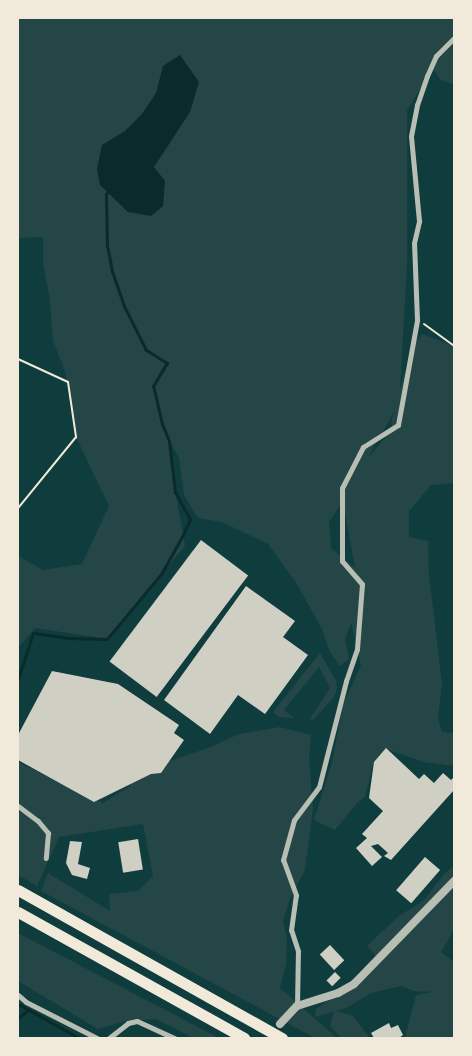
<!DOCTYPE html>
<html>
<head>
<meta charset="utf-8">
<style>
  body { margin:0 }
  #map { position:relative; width:472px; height:1056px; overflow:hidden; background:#0f3d3e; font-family:"Crimson Pro",serif }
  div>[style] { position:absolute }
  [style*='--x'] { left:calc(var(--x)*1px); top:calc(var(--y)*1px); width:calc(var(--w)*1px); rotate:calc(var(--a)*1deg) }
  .green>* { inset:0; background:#244646 }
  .water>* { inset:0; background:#0a2a2b }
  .stream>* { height:3px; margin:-1.5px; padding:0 1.5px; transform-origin:1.5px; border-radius:1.5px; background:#0a2a2b }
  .building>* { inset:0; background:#cfcfc3; transform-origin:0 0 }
  .path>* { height:2px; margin:-1px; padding:0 1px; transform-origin:1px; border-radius:1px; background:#f1e9da }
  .minor>* { height:5px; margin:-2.5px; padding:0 2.5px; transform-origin:2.5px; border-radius:2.5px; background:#b8beb3 }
  .tertiary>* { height:8px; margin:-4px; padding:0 4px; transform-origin:4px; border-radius:4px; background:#b8beb3 }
  .motorway>* { height:11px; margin:-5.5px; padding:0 5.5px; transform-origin:5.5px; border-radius:5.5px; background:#f1e9da }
  span { translate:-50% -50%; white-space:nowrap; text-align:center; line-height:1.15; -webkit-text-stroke:5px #f1e9da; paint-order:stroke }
  .frame { position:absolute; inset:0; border:19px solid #f1e9da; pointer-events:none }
</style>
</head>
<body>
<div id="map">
  <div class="green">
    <div style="clip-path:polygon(evenodd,18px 18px,454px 18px,454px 85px,440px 79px,433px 69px,407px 110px,407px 267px,400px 389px,413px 345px,422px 334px,454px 346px,454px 483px,431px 485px,409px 511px,409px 537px,428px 541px,429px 575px,442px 684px,438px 719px,442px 732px,454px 733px,454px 766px,424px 762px,386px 749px,373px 765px,365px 797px,358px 802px,335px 830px,314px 820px,332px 762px,343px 705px,361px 665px,351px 623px,345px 639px,349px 659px,340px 666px,330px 652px,322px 629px,297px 584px,268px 544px,222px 522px,198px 518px,184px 495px,179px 458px,170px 442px,171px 467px,185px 546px,107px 639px,35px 628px,18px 648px,18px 556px,43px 570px,82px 564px,109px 506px,76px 437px,65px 371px,53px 341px,50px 300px,43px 262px,43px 237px,18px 238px,18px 18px,394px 412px,391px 422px,393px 429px,367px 459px,394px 412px,18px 18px,343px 501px,355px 568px,331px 548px,329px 522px,343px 501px)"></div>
    <div style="clip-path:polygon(320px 653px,336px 681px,337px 689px,334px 697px,314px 719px,309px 720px,330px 688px,319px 667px,284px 710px,294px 718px,279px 717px,273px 712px)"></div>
    <div style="clip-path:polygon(280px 727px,311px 735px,309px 759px,313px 808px,305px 870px,289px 901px,283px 922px,287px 939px,286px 964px,280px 988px,337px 1038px,315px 1038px,41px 891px,48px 873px,110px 911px,109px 894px,138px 891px,153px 876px,143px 824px,59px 837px,37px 886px,18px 875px,18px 812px,54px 821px,26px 813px,18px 807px,18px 762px,103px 803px,130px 786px,138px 772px,208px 748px,239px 734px)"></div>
    <div style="clip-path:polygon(454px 866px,454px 929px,441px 952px,454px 962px,454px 1038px,405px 1038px,416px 995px,433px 992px,414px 991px,401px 986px,371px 993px,348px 1007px,315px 1017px,316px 1009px,372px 968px,375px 954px,367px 946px,399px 916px,423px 901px,446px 872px)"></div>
    <div style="clip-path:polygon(18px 933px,219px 1038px,193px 1038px,156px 1019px,126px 1021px,98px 1029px,18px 981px)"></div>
    <div style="clip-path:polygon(334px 1010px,353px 1016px,370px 1038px,341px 1038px,330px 1026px)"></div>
  </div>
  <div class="water">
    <div style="clip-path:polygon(180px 55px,199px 82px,190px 112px,154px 167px,165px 181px,163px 206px,151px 216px,128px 212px,100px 185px,97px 169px,102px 145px,125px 131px,142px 114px,156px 93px,163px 66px)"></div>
  </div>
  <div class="stream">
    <div style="--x:18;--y:679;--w:48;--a:-71.9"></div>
    <div style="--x:33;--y:633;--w:34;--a:8"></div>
    <div style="--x:67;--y:638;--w:40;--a:1.4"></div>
    <div style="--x:107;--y:639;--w:85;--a:-50.3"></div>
    <div style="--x:161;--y:574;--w:45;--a:-60.6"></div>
    <div style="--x:183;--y:535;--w:17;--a:-66"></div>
    <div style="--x:190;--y:519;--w:31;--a:-119"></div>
    <div style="--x:175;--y:492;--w:51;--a:-96.7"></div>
    <div style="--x:169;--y:441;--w:18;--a:-112"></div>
    <div style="--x:162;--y:424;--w:39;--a:-103"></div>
    <div style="--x:153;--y:386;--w:27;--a:-59"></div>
    <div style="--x:167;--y:363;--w:25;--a:-148"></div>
    <div style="--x:146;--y:350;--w:49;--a:-116.6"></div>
    <div style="--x:124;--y:306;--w:37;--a:-109"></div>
    <div style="--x:112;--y:271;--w:25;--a:-101"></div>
    <div style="--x:107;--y:246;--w:52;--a:-91.1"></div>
    <div style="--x:106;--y:194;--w:6;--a:-51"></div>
    <div style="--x:18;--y:1004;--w:70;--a:29.1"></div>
    <div style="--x:18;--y:1018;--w:13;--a:-39"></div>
  </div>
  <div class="building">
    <div style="left:201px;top:540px;width:59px;height:152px;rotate:37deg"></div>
    <div style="clip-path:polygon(246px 586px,295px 621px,283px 637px,308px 655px,265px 714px,238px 695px,210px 734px,164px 700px)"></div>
    <div style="clip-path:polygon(52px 671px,118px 684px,179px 725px,174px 733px,184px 740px,161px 773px,151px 774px,94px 802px,18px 760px,18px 735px)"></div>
    <div style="clip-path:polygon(386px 748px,419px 779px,424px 774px,434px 783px,443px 773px,451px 780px,454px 777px,454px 790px,391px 860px,384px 856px,388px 853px,378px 844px,371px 846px,382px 857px,372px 866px,356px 848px,367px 838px,362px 834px,383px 811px,369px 798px,374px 762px)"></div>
    <div style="left:138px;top:839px;width:31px;height:20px;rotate:81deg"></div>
    <div style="clip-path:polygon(70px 841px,82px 842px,78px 864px,90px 868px,87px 879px,72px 875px,66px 863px)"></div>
    <div style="left:425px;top:857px;width:20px;height:44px;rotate:41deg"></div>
    <div style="left:330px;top:945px;width:21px;height:14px;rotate:47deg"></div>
    <div style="left:335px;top:972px;width:8px;height:12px;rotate:45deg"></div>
    <div style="clip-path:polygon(389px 1023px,391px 1028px,398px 1025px,403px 1035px,399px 1038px,374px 1038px,371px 1033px)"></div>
  </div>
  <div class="path">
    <div style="--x:424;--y:324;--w:37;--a:36"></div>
    <div style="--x:18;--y:359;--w:55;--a:24.7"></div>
    <div style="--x:68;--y:382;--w:56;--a:81.7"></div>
    <div style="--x:76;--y:437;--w:92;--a:129.2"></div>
  </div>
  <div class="minor">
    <div style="--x:18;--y:806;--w:25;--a:37"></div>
    <div style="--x:38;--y:821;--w:16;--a:50"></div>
    <div style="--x:48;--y:833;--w:25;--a:95"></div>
    <div style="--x:18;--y:995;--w:11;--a:41"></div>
    <div style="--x:26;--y:1002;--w:80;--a:26.9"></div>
    <div style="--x:297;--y:1006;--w:55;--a:-89"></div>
    <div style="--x:298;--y:951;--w:22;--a:-108"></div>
    <div style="--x:291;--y:930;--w:35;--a:-82"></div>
    <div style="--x:296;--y:895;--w:37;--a:-110"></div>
    <div style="--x:283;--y:860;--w:41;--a:-74.6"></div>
    <div style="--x:294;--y:820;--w:41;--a:-52.9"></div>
    <div style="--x:319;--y:787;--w:109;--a:-75.7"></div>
    <div style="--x:346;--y:681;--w:34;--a:-71"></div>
    <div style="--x:357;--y:649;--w:65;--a:-85.6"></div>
    <div style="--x:362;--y:584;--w:30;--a:-131"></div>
    <div style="--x:342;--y:561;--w:73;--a:-90"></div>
    <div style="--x:342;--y:488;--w:46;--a:-62.9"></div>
    <div style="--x:363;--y:447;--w:41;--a:-32.2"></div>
    <div style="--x:398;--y:425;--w:107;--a:-79.7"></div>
    <div style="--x:417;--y:320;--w:77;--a:-92.2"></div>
    <div style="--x:414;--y:243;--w:23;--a:-77"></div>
    <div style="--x:419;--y:221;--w:85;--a:-95.4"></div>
    <div style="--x:411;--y:136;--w:32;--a:-79"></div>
    <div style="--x:417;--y:105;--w:31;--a:-71"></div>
    <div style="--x:427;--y:76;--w:22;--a:-66"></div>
    <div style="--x:436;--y:56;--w:25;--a:-45"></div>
    <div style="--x:109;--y:1038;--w:24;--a:-38"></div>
    <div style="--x:128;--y:1023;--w:9;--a:-13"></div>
    <div style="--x:137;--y:1021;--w:41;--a:24.7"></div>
  </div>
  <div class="tertiary">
    <div style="--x:280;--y:1024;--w:25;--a:-47"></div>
    <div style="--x:297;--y:1006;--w:43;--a:-17.6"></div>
    <div style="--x:338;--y:993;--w:18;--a:-29"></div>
    <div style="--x:354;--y:984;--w:144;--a:-45.8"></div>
  </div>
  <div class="motorway">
    <div style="--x:18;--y:890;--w:303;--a:29.3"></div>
    <div style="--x:18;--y:912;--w:259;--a:29.1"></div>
  </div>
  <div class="frame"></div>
</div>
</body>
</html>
